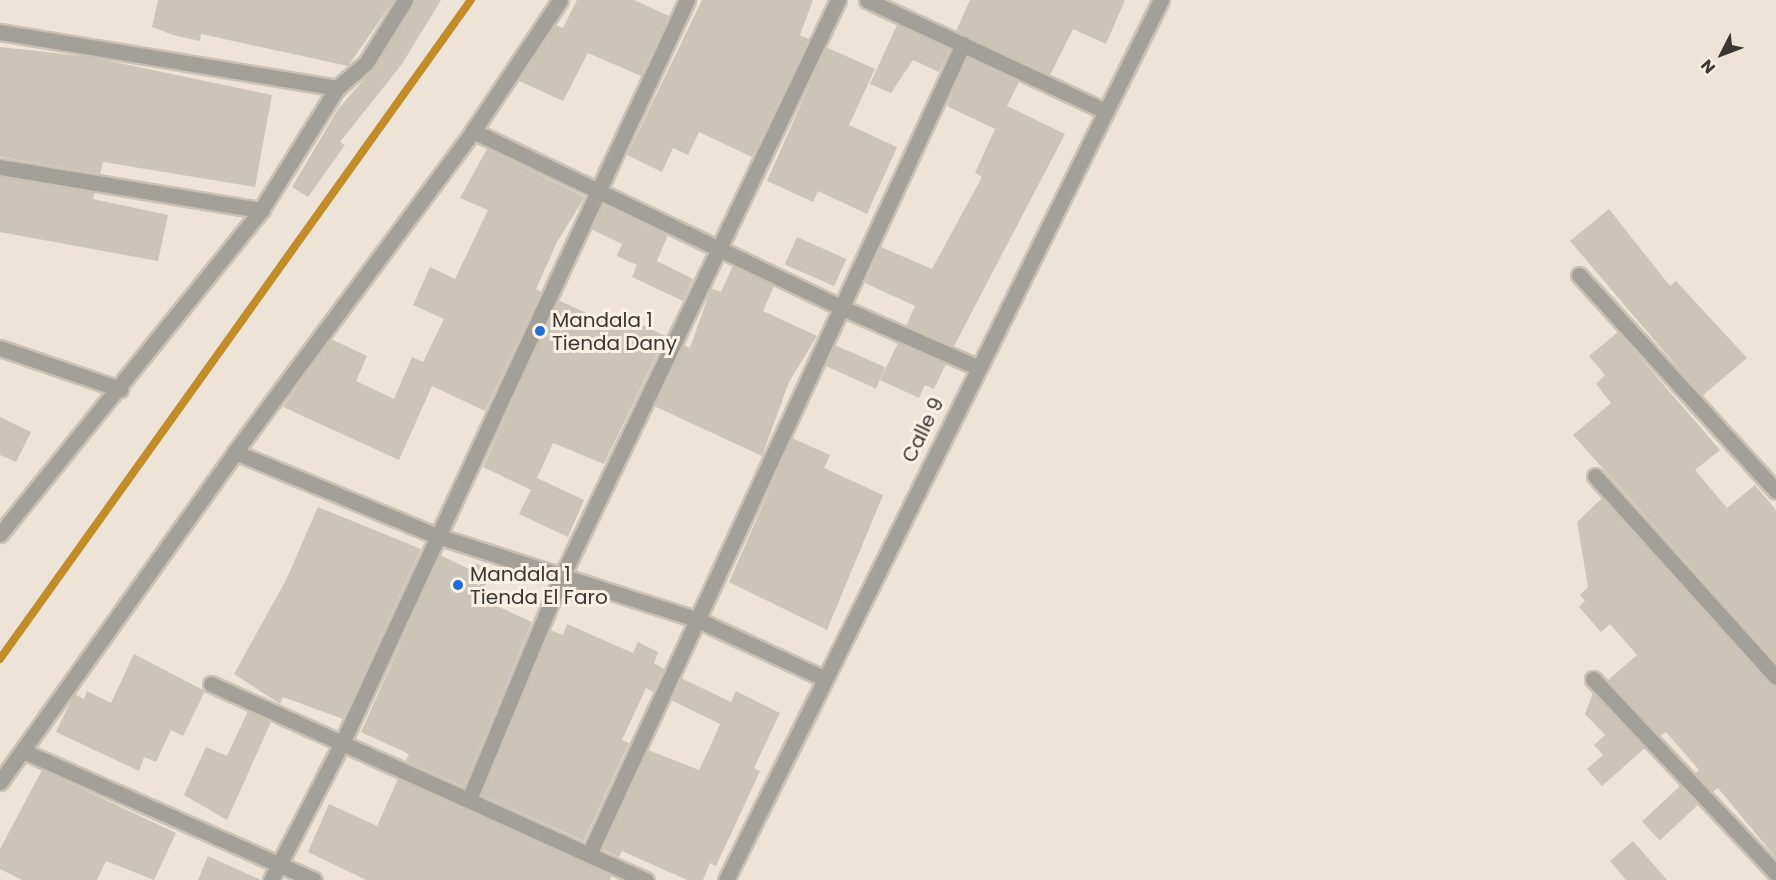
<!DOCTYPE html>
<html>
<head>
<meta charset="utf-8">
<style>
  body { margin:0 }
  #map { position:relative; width:1776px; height:880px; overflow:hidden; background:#ede4d7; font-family:Poppins,sans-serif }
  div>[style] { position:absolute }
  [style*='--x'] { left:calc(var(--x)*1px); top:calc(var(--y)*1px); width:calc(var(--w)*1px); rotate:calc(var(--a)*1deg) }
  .stream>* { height:8px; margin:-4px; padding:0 4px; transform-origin:4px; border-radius:4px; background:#c28c29 }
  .building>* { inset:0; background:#ccc4b7; transform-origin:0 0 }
  .roads { filter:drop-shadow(2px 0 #c9c1b6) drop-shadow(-2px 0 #c9c1b6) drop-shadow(0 2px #c9c1b6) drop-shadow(0 -2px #c9c1b6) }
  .minor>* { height:15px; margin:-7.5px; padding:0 7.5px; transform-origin:7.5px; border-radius:7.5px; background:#a39f99 }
  .dots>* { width:16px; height:16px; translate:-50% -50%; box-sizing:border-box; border:3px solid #faf1e4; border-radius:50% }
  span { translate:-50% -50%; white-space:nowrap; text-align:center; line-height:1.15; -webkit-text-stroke:6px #faf1e4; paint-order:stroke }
  .poi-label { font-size:20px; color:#3a3631 }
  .left { translate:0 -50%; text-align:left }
  .street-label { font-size:20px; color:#3a3631 }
  .north { position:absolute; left:1692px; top:24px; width:60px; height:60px; -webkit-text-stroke:4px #faf1e4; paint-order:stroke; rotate:228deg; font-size:16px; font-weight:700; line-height:24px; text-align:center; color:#3a3631 }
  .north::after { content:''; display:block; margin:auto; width:21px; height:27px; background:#3a3631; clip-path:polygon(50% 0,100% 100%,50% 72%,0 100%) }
</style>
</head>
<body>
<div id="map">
  <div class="stream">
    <div style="--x:0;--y:659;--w:810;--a:-54.45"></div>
  </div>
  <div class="building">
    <div style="clip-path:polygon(158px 0,394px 0,348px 66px,201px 34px,200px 41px,173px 35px,152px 27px)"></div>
    <div style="clip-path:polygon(415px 0,441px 0,402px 64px,340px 142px,345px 145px,308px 197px,292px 187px,338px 109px,374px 68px)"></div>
    <div style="clip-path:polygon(577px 0,634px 0,669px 16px,641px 76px,588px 53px,563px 101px,519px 81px,555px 25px,563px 28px)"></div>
    <div style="clip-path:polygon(702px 0,813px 0,800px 35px,809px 39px,752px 157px,699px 132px,688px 155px,673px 148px,662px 172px,627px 155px)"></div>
    <div style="clip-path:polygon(970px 0,1125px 0,1106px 44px,1073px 29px,1050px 75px,956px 31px)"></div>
    <div style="clip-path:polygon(897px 25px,950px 49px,939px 72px,913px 60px,891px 93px,870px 84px)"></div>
    <div style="clip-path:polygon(0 47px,91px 57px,272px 95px,255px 187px,103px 162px,100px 174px,0 157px)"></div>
    <div style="clip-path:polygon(826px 47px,875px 69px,849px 125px,897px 147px,867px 214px,818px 191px,813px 202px,767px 181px)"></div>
    <div style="clip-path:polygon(967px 58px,1019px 82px,1007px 106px,1065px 134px,954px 346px,906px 326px,915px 306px,865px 283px,881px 247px,932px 269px,982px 177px,975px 173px,995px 129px,947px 106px)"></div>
    <div style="clip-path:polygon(487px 149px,585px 197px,557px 242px,536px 289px,541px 292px,485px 411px,432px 386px,399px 460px,283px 407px,331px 339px,367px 356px,356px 381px,394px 399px,412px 357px,423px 362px,444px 319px,413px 305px,430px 267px,455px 279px,488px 210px,460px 198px)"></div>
    <div style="clip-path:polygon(0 177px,95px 192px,93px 199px,168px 215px,158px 261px,0 232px)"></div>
    <div style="clip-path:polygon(603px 205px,668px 235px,657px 261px,693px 279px,683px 301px,632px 277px,637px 265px,617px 256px,622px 244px,591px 229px)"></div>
    <div style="clip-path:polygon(1609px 209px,1670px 286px,1676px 281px,1747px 358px,1702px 396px,1570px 241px)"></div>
    <div style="left:797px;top:237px;width:54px;height:30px;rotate:24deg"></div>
    <div style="clip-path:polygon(733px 266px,774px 286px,763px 311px,817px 336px,789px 382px,762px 456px,654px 406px,684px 345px,690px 348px,711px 288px,721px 292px)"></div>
    <div style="clip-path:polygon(558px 300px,612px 325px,617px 314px,666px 336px,604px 464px,553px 443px,537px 478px,584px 500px,568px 537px,519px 514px,531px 490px,483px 467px)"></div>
    <div style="clip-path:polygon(1618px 332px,1720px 450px,1695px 470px,1727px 508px,1755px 485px,1776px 510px,1776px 662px,1573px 435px,1611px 403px,1596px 384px,1605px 375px,1589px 356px)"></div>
    <div style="clip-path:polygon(898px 343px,946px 364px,934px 389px,925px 385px,919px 398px,880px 380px)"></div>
    <div style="left:835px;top:345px;width:55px;height:23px;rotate:24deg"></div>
    <div style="clip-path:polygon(0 417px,31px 432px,16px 462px,0 455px)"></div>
    <div style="clip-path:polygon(792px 438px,830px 455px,824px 468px,883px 495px,827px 630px,729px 582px)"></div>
    <div style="clip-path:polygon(1602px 498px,1776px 687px,1776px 858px,1718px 788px,1713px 792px,1695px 773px,1699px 770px,1666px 732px,1660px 736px,1608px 680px,1637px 655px,1610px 624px,1601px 632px,1579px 607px,1585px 601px,1580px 595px,1588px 587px,1577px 522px)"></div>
    <div style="clip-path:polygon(318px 507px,421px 549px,343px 719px,283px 697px,280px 704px,234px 674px,286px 580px)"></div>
    <div style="clip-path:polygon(440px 555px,471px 570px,475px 563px,492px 571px,479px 598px,532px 622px,464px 787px,406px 761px,409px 754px,361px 732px)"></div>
    <div style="clip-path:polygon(567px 624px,633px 653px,638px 642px,658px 652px,654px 663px,664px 669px,653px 692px,646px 688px,622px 740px,629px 743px,584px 841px,481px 795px,550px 630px,563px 635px)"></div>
    <div style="clip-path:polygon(134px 654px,205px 691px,183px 736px,171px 730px,156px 762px,144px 757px,139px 771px,56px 732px,74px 694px,84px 699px,87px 691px,111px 703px)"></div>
    <div style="clip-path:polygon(681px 678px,731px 702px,736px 691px,780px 713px,754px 768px,760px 771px,749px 795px,716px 866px,710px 863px,703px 880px,687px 880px,622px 851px,619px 857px,602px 849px,648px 750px,699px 770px,710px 747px,720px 724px,671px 700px)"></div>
    <div style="clip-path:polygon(1593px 693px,1645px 748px,1602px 786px,1587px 769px,1603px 755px,1594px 745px,1605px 735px,1585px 714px)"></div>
    <div style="clip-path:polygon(248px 711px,271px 722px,227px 820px,184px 795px,206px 747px,227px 756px)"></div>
    <div style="clip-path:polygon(42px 770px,176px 833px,154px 880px,106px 861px,97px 880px,22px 880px,0 869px,0 849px)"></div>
    <div style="clip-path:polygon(398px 779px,612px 875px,610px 880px,366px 880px,308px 852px,329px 804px,377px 826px)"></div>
    <div style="left:1680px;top:786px;width:26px;height:52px;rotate:47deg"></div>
    <div style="clip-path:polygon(1633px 841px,1667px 880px,1626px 880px,1610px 861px)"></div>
    <div style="clip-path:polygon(208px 856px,261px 880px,198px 880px)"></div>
  </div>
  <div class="roads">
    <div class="minor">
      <div style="--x:867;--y:0;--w:260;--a:25"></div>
      <div style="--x:0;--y:32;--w:342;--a:9.4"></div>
      <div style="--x:473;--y:131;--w:409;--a:25.6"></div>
      <div style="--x:842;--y:308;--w:147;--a:23.6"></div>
      <div style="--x:0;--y:167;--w:265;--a:9.4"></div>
      <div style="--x:1579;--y:275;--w:292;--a:47.6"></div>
      <div style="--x:0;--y:348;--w:127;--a:18.9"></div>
      <div style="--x:235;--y:452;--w:219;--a:22.6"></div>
      <div style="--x:437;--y:536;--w:272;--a:17.8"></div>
      <div style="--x:696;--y:619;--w:142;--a:24.9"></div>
      <div style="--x:1595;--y:476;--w:270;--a:48"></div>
      <div style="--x:0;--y:534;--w:416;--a:-51.1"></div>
      <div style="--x:261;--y:210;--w:144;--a:-58.1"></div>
      <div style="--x:337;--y:88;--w:38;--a:-41"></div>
      <div style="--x:366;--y:63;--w:74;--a:-58.2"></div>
      <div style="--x:1593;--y:679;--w:267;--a:46.7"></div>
      <div style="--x:211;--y:684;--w:477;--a:24.3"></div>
      <div style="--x:23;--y:751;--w:318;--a:23.9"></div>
      <div style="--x:0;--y:782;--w:405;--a:-54.5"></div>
      <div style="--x:235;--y:452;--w:400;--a:-53.4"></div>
      <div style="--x:473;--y:131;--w:157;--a:-56.4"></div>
      <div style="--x:470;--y:797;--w:239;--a:-67.4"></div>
      <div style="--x:562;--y:576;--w:639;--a:-64.4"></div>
      <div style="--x:590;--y:852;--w:890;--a:-65.22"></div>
      <div style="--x:271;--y:880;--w:157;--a:-62.6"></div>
      <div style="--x:343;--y:741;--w:817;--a:-65.1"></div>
      <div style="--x:726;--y:880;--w:982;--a:-63.7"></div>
    </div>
  </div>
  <div class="dots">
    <div style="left:540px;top:331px;background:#1f6ed9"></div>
    <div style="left:458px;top:585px;background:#1f6ed9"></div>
  </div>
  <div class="poi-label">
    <span class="left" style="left:552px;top:332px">Mandala 1<br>Tienda Dany</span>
    <span class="left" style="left:470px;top:586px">Mandala 1<br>Tienda El Faro</span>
  </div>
  <div class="street-label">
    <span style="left:923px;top:430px;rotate:-64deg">Calle 9</span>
  </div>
  <div class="north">N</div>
</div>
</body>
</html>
